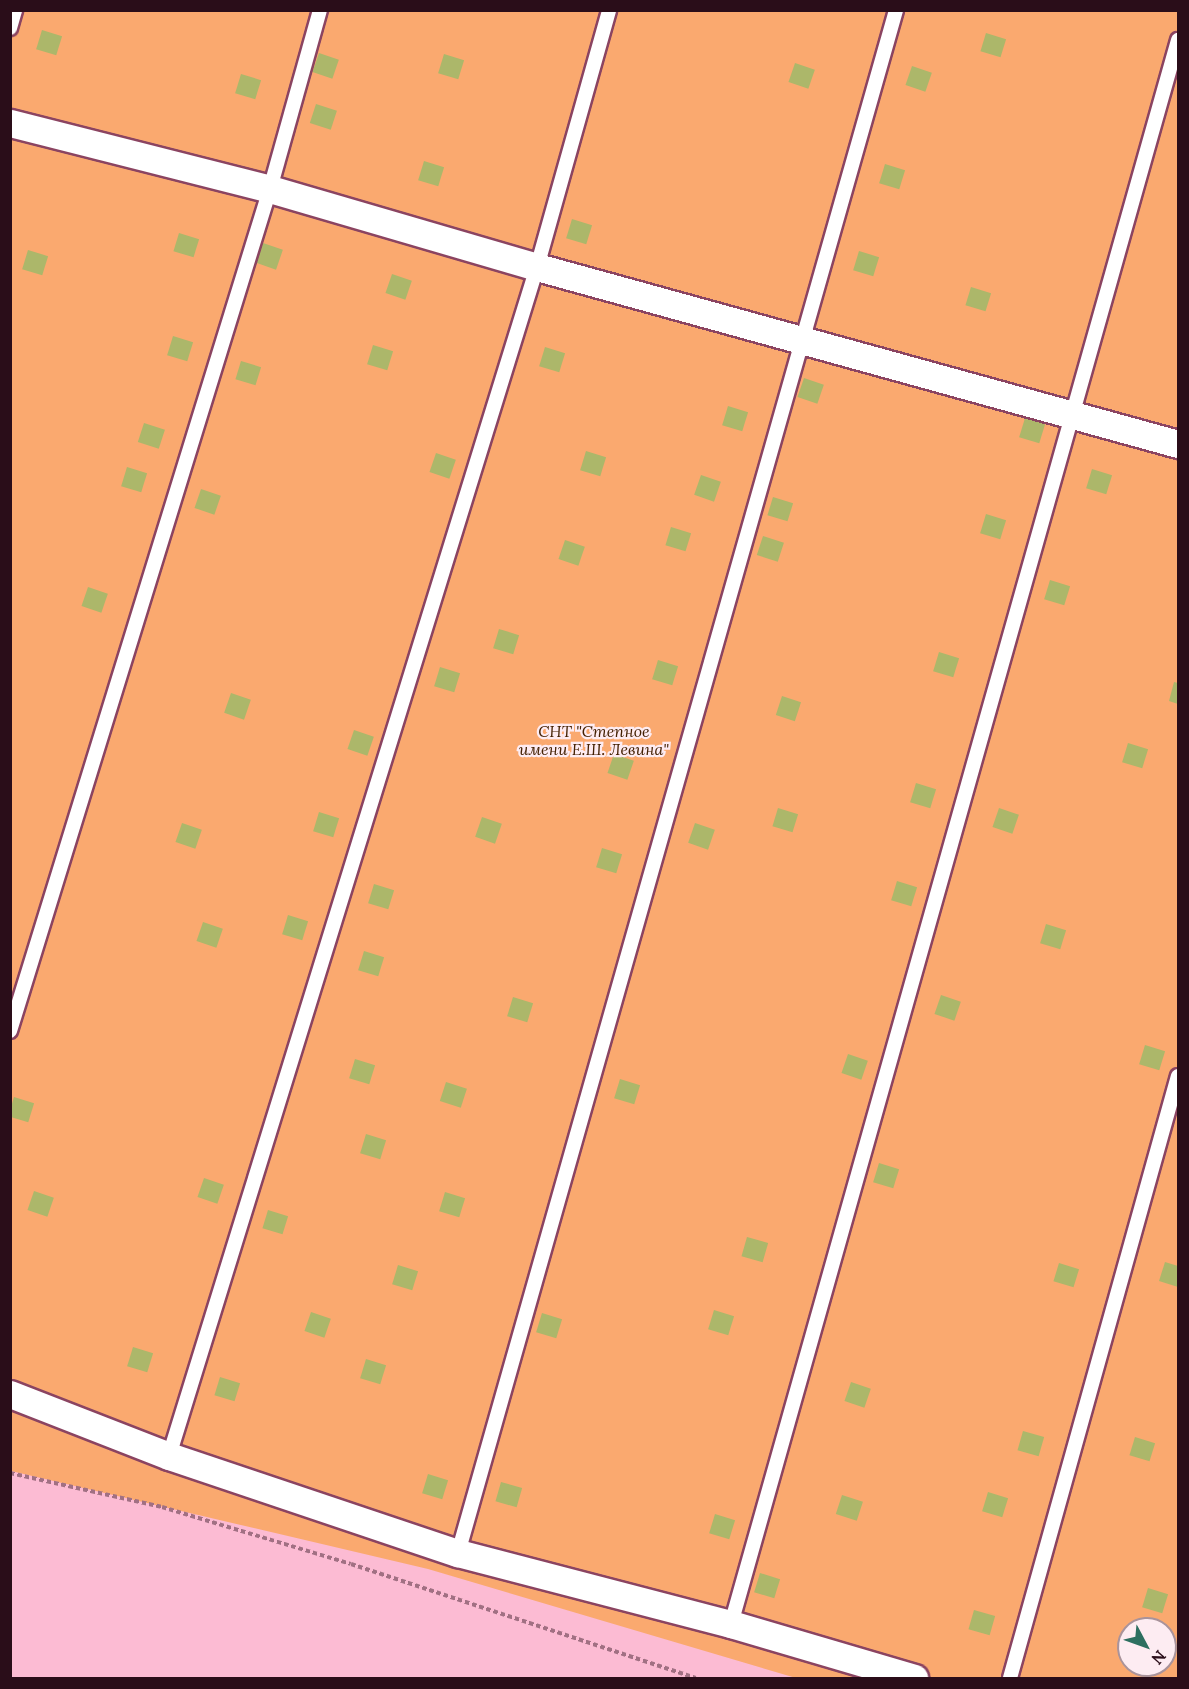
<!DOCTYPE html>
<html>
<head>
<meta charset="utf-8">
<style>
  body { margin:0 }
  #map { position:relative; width:1189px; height:1689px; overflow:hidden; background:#fcbbd3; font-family:Lora,serif }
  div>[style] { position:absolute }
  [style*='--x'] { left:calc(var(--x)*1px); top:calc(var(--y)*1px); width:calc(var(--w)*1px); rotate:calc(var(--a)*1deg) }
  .green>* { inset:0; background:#faa96f }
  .building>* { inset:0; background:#acb76a; transform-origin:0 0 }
  .path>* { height:4px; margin-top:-2px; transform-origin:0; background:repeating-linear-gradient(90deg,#a17083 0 4.5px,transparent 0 7.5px) }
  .roads { filter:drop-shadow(2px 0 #8b4461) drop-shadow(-2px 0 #8b4461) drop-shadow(0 2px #8b4461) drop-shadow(0 -2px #8b4461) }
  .lane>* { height:14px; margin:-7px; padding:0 7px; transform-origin:7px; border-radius:7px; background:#fff }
  .street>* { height:27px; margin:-13.5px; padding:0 13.5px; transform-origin:13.5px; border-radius:13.5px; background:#fff }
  span { translate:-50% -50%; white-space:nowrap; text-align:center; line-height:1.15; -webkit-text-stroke:4.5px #fdecf2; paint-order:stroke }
  .park-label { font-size:16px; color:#432002; font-style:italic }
  .frame { position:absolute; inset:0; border:12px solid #2a0d19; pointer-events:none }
  .north { position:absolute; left:1117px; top:1617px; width:60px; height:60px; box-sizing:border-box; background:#fdecf2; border:2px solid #a9939b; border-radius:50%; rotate:131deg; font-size:16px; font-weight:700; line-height:24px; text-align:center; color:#2a0d19 }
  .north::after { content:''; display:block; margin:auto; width:21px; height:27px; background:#2d6f60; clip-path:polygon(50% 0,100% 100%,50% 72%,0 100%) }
</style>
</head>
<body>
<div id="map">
  <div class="green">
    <div style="clip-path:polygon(evenodd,11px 11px,1178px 11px,1178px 1678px,796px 1678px,428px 1569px,11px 1471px,11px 11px,1129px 1629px,1165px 1629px,1165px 1665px,1129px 1665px,1129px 1629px)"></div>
  </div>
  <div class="building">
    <div style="left:42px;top:30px;width:21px;height:20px;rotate:17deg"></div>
    <div style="left:986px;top:33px;width:21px;height:19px;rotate:17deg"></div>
    <div style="left:319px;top:53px;width:21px;height:20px;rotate:19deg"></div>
    <div style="left:444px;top:54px;width:21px;height:20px;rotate:17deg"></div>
    <div style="left:795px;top:63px;width:21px;height:20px;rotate:19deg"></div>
    <div style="left:912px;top:66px;width:21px;height:20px;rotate:19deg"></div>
    <div style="left:241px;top:74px;width:21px;height:20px;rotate:17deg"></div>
    <div style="left:316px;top:104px;width:22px;height:20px;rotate:18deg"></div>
    <div style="left:424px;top:161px;width:21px;height:20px;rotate:17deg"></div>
    <div style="left:885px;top:164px;width:21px;height:20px;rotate:17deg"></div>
    <div style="left:572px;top:219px;width:21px;height:20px;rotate:17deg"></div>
    <div style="left:179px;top:233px;width:21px;height:19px;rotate:17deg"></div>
    <div style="left:263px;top:243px;width:21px;height:21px;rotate:19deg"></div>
    <div style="left:28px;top:250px;width:21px;height:20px;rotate:17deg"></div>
    <div style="left:859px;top:251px;width:21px;height:20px;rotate:17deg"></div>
    <div style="left:392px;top:274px;width:21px;height:20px;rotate:19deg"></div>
    <div style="left:971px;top:287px;width:21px;height:19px;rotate:17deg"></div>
    <div style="left:173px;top:336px;width:21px;height:20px;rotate:17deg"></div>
    <div style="left:373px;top:345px;width:21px;height:20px;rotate:17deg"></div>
    <div style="left:545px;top:347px;width:21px;height:20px;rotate:17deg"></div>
    <div style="left:241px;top:361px;width:21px;height:19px;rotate:17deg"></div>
    <div style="left:804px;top:378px;width:21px;height:20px;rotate:19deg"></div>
    <div style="left:728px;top:406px;width:21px;height:20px;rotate:17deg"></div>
    <div style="left:1025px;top:418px;width:21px;height:20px;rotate:17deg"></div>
    <div style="left:144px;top:423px;width:22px;height:20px;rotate:18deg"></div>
    <div style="left:586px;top:451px;width:21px;height:20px;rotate:17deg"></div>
    <div style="left:436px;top:453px;width:21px;height:20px;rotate:19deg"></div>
    <div style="left:127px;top:467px;width:21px;height:20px;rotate:17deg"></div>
    <div style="left:1092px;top:469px;width:21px;height:20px;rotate:17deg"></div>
    <div style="left:701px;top:475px;width:21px;height:21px;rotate:19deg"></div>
    <div style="left:201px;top:489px;width:21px;height:20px;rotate:19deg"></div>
    <div style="left:773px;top:497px;width:21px;height:19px;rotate:17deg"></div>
    <div style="left:986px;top:514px;width:21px;height:20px;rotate:17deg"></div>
    <div style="left:671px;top:527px;width:21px;height:19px;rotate:17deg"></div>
    <div style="left:763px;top:536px;width:22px;height:20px;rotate:18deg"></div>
    <div style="left:565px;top:540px;width:21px;height:20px;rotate:19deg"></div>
    <div style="left:1050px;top:580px;width:21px;height:20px;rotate:17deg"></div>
    <div style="left:88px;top:587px;width:21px;height:20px;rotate:19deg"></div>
    <div style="left:499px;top:629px;width:21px;height:20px;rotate:17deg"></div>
    <div style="left:939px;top:652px;width:21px;height:20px;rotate:17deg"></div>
    <div style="left:658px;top:660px;width:21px;height:20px;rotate:17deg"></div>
    <div style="left:440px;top:667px;width:21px;height:20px;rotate:17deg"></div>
    <div style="clip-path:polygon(1174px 682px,1178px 683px,1178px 704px,1169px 701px)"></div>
    <div style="left:231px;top:693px;width:21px;height:21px;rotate:19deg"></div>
    <div style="left:782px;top:696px;width:20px;height:20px;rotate:18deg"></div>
    <div style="left:354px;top:730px;width:21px;height:20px;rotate:19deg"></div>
    <div style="left:1128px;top:743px;width:21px;height:20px;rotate:17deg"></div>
    <div style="left:614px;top:754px;width:21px;height:20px;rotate:19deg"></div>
    <div style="left:916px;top:783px;width:21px;height:20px;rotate:17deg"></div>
    <div style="left:778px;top:808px;width:21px;height:19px;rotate:17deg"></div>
    <div style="left:999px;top:808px;width:21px;height:20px;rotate:19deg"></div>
    <div style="left:319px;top:812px;width:21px;height:20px;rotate:17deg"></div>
    <div style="left:482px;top:817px;width:21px;height:21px;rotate:19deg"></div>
    <div style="left:182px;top:823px;width:21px;height:20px;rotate:19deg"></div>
    <div style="left:695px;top:823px;width:21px;height:21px;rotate:19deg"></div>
    <div style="left:602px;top:848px;width:21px;height:20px;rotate:17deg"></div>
    <div style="left:897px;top:881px;width:21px;height:20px;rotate:17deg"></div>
    <div style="left:374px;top:884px;width:21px;height:20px;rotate:17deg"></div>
    <div style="left:288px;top:915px;width:21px;height:20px;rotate:17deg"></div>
    <div style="left:203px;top:922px;width:21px;height:20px;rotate:19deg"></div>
    <div style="left:1046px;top:924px;width:21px;height:20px;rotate:17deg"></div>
    <div style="left:364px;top:951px;width:21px;height:20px;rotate:17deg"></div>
    <div style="left:941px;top:995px;width:21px;height:20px;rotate:19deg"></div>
    <div style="left:513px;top:997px;width:21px;height:20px;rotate:17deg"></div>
    <div style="left:1145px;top:1045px;width:21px;height:20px;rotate:17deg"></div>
    <div style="left:848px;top:1054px;width:21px;height:20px;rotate:19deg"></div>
    <div style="left:355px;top:1059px;width:21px;height:20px;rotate:17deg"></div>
    <div style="left:620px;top:1079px;width:21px;height:20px;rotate:17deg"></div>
    <div style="left:446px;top:1082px;width:22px;height:20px;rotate:18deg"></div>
    <div style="left:14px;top:1097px;width:21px;height:20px;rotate:17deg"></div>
    <div style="left:366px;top:1134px;width:21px;height:20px;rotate:17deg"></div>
    <div style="left:879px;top:1163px;width:21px;height:20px;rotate:17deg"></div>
    <div style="left:204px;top:1178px;width:21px;height:20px;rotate:19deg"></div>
    <div style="left:34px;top:1191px;width:21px;height:20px;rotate:19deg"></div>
    <div style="left:445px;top:1192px;width:21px;height:20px;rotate:17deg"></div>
    <div style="left:268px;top:1210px;width:21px;height:19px;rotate:17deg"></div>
    <div style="left:747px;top:1237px;width:22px;height:20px;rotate:16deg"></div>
    <div style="clip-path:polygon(1165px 1262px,1178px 1266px,1178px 1287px,1159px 1281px)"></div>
    <div style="left:1059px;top:1263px;width:21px;height:19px;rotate:17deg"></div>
    <div style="left:398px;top:1265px;width:21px;height:20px;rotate:17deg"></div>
    <div style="left:714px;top:1310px;width:21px;height:20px;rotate:17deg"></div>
    <div style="left:311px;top:1312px;width:21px;height:20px;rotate:19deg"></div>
    <div style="left:542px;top:1313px;width:21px;height:20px;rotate:17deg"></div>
    <div style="left:133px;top:1347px;width:21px;height:20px;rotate:17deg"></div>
    <div style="left:366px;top:1359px;width:21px;height:20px;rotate:17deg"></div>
    <div style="left:220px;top:1377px;width:21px;height:19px;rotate:17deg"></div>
    <div style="left:851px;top:1382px;width:21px;height:20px;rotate:19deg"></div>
    <div style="left:1023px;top:1431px;width:22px;height:20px;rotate:16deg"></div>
    <div style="left:1135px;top:1437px;width:21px;height:19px;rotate:17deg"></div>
    <div style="left:428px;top:1474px;width:21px;height:20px;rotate:17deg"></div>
    <div style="left:501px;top:1482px;width:22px;height:20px;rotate:16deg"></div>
    <div style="left:988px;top:1492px;width:21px;height:20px;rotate:17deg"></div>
    <div style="left:842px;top:1495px;width:22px;height:20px;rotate:18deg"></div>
    <div style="left:715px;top:1514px;width:21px;height:20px;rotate:17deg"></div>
    <div style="left:760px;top:1573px;width:21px;height:20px;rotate:17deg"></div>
    <div style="left:1148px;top:1588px;width:21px;height:20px;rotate:17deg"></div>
    <div style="left:974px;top:1610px;width:22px;height:20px;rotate:16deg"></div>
  </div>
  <div class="path">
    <div style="--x:10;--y:1473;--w:156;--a:12.6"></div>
    <div style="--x:162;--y:1507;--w:197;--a:16.8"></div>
    <div style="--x:351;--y:1564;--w:363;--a:18.3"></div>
  </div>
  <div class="roads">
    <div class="lane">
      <div style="--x:10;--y:28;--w:19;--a:-74"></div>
      <div style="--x:10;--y:1031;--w:881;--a:-72.84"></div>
      <div style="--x:270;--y:189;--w:186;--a:-74.4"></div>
      <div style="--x:169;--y:1456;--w:1245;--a:-72.8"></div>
      <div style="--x:537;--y:267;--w:267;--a:-74.3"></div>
      <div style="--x:458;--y:1553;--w:1604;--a:-74.15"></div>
      <div style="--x:731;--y:1624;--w:1646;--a:-74.24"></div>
      <div style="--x:1010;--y:1678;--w:625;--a:-74.41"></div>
    </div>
    <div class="street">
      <div style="--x:10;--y:123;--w:268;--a:14.2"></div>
      <div style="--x:270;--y:189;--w:278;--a:16.3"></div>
      <div style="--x:537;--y:267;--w:665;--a:15.44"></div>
      <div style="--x:10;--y:1394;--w:171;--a:21.3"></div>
      <div style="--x:169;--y:1456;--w:305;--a:18.6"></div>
      <div style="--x:458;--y:1553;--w:282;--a:14.6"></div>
      <div style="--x:731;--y:1624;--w:191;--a:16.4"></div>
    </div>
  </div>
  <div class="park-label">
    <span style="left:594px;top:740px">СНТ "Степное<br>имени Е.Ш. Левина"</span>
  </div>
  <div class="frame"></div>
  <div class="north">N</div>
</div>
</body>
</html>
